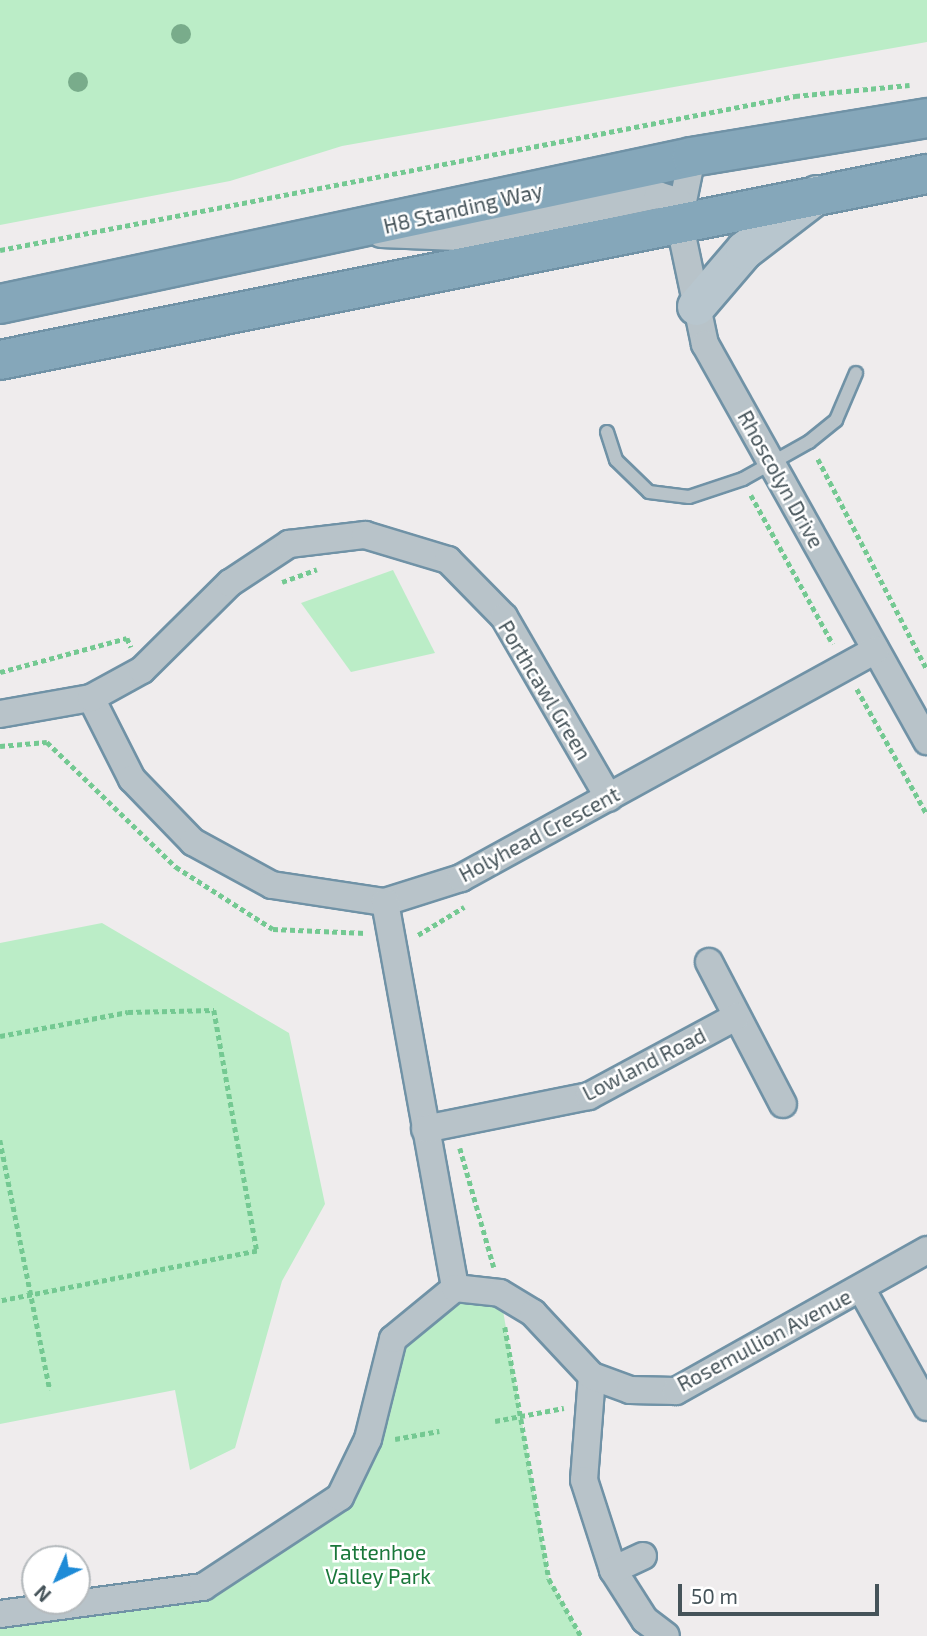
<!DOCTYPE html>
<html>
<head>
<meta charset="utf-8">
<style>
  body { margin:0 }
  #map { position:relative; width:927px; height:1636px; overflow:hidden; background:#efeced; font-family:"Exo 2",sans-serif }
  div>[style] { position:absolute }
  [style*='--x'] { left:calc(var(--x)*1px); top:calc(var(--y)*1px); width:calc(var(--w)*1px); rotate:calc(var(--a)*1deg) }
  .green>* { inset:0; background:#bbedc7 }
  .path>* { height:4.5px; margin-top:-2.25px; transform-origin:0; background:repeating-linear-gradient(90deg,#74c992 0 5px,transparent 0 8.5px) }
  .roads { filter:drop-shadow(2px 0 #7092a6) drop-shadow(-2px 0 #7092a6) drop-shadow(0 2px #7092a6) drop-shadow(0 -2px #7092a6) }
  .lane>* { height:12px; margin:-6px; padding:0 6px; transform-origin:6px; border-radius:6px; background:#b8c3c9 }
  .street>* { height:26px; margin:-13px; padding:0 13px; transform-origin:13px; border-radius:13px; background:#b8c3c9 }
  .secondary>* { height:37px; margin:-18.5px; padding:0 18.5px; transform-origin:18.5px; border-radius:18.5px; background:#b8c6ce }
  .highway>* { height:38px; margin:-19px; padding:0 19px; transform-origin:19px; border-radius:19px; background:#85a7ba }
  .trees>* { width:20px; height:20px; margin:-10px; border-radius:50%; background:#79ac8b }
  span { translate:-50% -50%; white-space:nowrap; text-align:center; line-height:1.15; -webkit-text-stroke:5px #fff; paint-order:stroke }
  .street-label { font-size:21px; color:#455359 }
  .park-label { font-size:21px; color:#19773a }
  .north { position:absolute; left:21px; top:1545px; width:70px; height:70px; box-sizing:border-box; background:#fff; border:2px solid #b5babd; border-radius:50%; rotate:224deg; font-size:19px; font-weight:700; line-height:28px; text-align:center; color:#455359 }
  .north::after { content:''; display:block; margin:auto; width:24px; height:32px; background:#1e8bd7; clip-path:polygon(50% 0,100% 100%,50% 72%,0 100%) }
  .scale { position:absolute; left:678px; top:1584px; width:201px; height:32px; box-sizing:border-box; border:4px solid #455359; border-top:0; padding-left:9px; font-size:21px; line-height:24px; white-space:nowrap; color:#455359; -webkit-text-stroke:5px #fff; paint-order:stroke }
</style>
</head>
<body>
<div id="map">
  <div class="green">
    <div style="clip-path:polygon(0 0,927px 0,927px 42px,342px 146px,230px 181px,0 225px)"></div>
    <div style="clip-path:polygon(393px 570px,435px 653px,351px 672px,301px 603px)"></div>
    <div style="clip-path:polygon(102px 923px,289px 1033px,325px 1204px,282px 1281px,235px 1448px,190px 1470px,175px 1390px,0 1424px,0 943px)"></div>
    <div style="clip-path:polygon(455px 1288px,500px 1293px,549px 1579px,581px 1636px,0 1636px,0 1614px,203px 1587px,340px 1497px,393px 1339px)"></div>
  </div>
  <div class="path">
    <div style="--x:0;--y:250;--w:810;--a:-10.96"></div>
    <div style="--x:795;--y:96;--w:115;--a:-5.5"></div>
    <div style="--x:818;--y:459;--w:237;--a:62.6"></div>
    <div style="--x:751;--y:495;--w:170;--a:61.2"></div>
    <div style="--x:282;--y:582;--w:37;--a:-20"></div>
    <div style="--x:0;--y:672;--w:131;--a:-15"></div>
    <div style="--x:127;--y:638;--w:10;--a:66"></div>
    <div style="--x:857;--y:689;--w:143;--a:60.8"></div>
    <div style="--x:0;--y:746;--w:47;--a:-4.9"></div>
    <div style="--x:47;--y:742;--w:180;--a:44.1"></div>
    <div style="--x:176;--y:867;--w:115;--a:32.6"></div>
    <div style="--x:273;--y:929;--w:93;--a:2.5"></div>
    <div style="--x:418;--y:935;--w:54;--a:-31.3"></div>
    <div style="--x:0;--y:1036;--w:130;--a:-10.6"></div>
    <div style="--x:128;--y:1012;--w:86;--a:-1.3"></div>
    <div style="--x:214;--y:1010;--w:245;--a:79.9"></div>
    <div style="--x:257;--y:1251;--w:262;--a:169"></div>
    <div style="--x:0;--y:1140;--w:255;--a:78.7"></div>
    <div style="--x:460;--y:1148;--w:124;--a:74.1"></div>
    <div style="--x:505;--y:1327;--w:256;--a:80.1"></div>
    <div style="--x:549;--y:1579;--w:65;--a:60.7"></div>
    <div style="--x:495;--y:1421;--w:70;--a:-10.7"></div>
    <div style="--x:395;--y:1439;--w:45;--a:-10.3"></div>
  </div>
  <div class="roads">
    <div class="lane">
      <div style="--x:607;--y:432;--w:29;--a:72"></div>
      <div style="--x:616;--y:460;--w:46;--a:44.1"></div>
      <div style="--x:649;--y:492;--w:40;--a:7.1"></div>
      <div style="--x:689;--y:497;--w:57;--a:-18.4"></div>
      <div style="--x:743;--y:479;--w:76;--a:-29.3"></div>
      <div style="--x:809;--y:442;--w:35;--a:-39"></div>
      <div style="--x:836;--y:420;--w:51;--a:-66.9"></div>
    </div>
    <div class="street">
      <div style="--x:692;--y:157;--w:65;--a:101.5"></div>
      <div style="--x:679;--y:221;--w:126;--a:78.1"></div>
      <div style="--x:705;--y:344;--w:455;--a:60.8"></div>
      <div style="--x:381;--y:234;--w:77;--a:2.2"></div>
      <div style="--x:458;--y:237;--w:204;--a:-11.9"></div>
      <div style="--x:658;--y:195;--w:22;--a:18"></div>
      <div style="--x:91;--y:698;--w:91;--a:63.2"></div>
      <div style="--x:132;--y:779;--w:88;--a:45.9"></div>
      <div style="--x:193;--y:842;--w:90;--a:28.6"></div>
      <div style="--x:272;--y:885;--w:114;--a:8.6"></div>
      <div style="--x:385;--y:902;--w:80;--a:-17.5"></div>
      <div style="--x:461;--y:878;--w:473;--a:-28.8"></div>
      <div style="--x:0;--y:714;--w:92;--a:-10"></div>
      <div style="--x:91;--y:698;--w:58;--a:-28.8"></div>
      <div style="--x:142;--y:670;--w:124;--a:-44.7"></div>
      <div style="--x:230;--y:583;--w:71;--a:-33.5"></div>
      <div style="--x:289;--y:544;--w:77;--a:-6.8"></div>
      <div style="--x:365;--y:535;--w:87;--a:16.8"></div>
      <div style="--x:448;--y:560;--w:80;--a:45.5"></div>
      <div style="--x:504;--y:617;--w:209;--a:59.9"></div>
      <div style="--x:385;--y:902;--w:392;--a:79.7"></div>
      <div style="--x:709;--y:962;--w:160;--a:62.5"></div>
      <div style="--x:425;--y:1129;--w:167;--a:-11.4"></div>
      <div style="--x:589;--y:1096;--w:167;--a:-28.3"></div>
      <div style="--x:861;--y:1288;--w:136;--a:61"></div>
      <div style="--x:592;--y:1376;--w:104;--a:94.4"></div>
      <div style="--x:584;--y:1480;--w:95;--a:72.1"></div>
      <div style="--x:613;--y:1570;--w:59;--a:57.4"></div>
      <div style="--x:645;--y:1620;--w:26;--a:37"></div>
      <div style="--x:613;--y:1570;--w:33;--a:-25"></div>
      <div style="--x:0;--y:1614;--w:205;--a:-7.6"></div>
      <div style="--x:203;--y:1587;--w:164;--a:-33.3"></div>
      <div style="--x:340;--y:1497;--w:64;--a:-64.2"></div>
      <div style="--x:368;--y:1439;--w:103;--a:-76"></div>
      <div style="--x:393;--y:1339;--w:80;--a:-39.4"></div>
      <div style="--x:455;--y:1288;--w:45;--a:6.3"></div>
      <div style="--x:500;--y:1293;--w:39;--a:31"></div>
      <div style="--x:533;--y:1313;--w:86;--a:46.9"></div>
      <div style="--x:592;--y:1376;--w:40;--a:20.2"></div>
      <div style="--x:630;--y:1390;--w:46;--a:1.2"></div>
      <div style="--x:676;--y:1391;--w:288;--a:-29.3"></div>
    </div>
    <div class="secondary">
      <div style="--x:696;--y:306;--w:74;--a:-49.4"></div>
      <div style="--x:744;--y:250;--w:92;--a:-37.5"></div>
    </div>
    <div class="highway">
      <div style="--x:0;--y:304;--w:707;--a:-11.99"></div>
      <div style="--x:692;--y:157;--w:238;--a:-9.4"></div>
      <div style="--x:0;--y:360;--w:945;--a:-11.35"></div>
    </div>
  </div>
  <div class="trees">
    <div style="left:181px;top:34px"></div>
    <div style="left:78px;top:82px"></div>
  </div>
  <div class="street-label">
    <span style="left:463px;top:208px;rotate:-13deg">H8 Standing Way</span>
    <span style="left:781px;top:479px;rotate:61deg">Rhoscolyn Drive</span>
    <span style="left:545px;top:690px;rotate:59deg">Porthcawl Green</span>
    <span style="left:539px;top:834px;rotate:-28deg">Holyhead Crescent</span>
    <span style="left:644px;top:1064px;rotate:-27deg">Lowland Road</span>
    <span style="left:764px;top:1340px;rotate:-28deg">Rosemullion Avenue</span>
  </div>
  <div class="park-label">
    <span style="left:378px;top:1564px">Tattenhoe<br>Valley Park</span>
  </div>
  <div class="north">N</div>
  <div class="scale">50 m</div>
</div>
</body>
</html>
